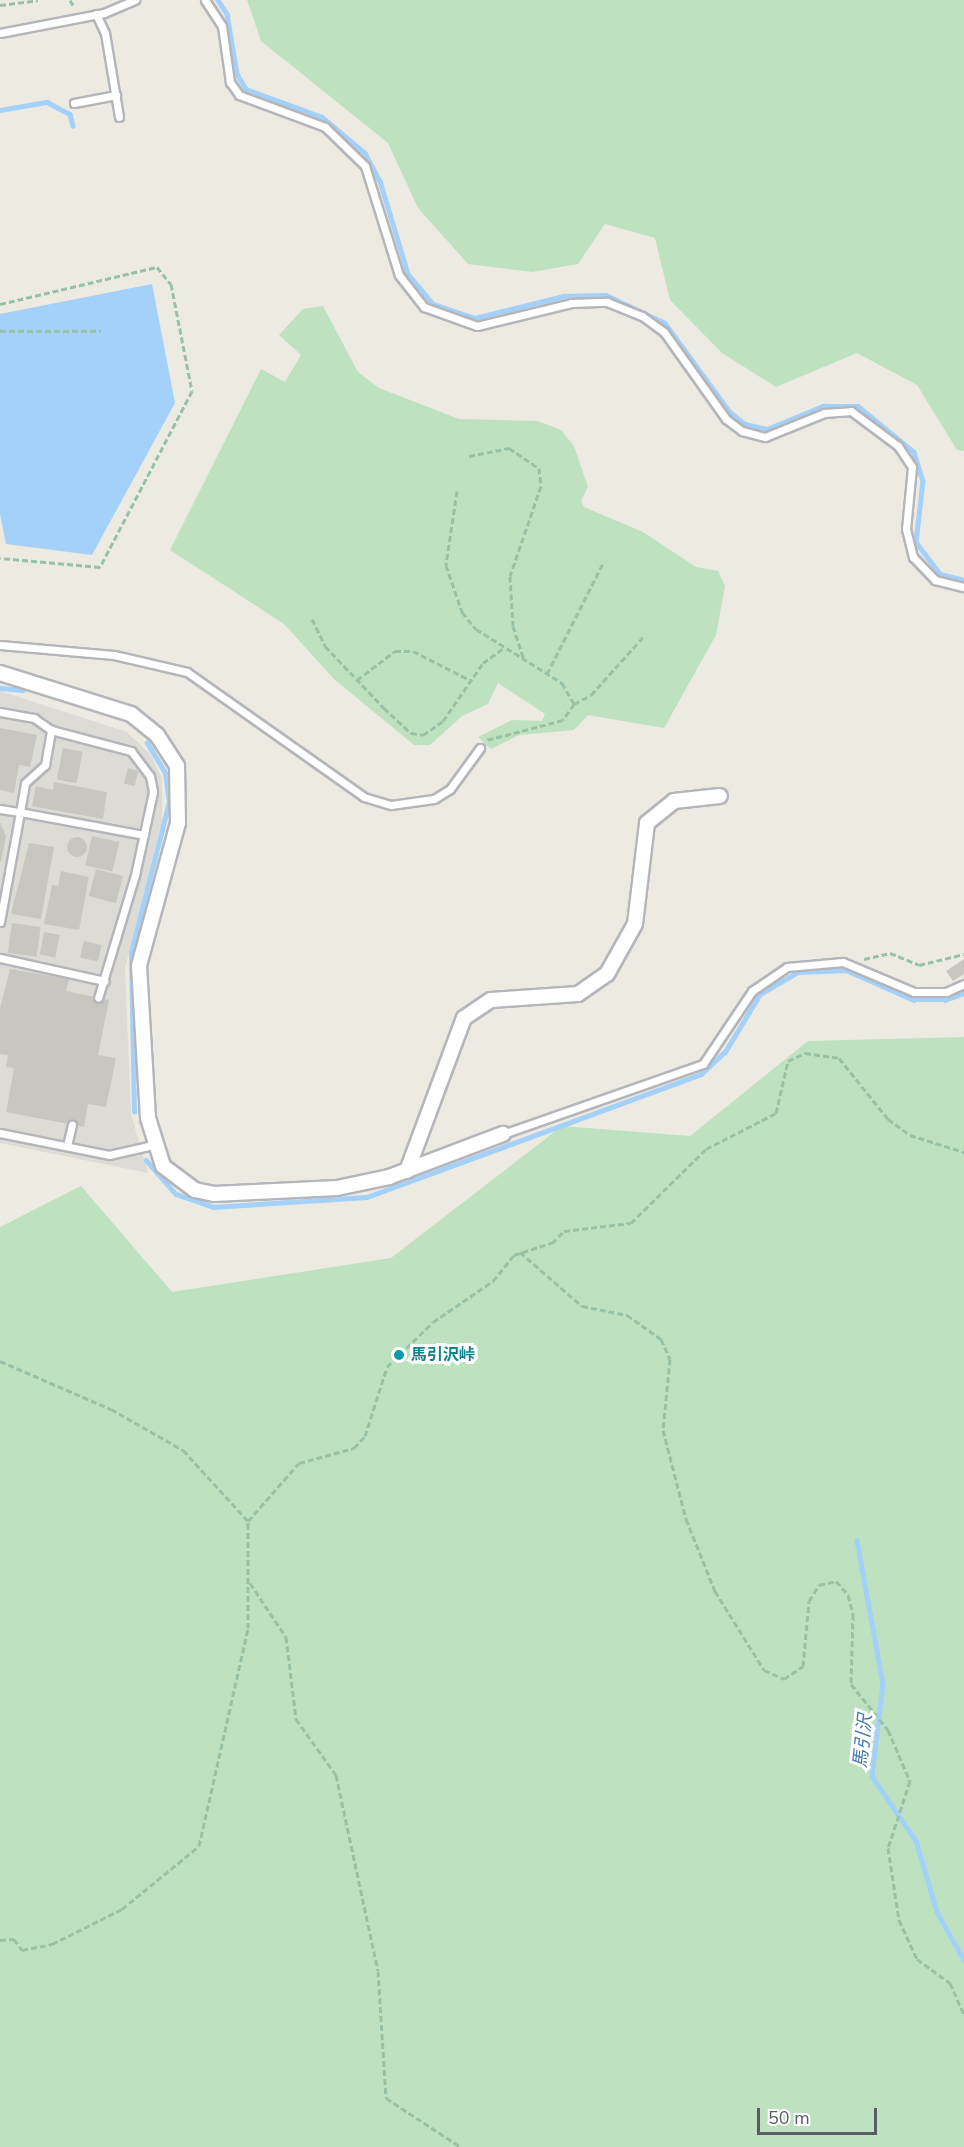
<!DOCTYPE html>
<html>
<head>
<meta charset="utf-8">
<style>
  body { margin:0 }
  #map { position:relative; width:964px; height:2147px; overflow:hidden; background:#eceae1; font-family:"Nunito Sans","Noto Sans JP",sans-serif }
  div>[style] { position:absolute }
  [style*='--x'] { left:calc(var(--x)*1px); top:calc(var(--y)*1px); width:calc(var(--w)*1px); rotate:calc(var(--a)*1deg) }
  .industrial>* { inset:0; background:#dddbd5 }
  .green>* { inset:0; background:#bee2c0 }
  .water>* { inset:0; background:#a3d1fa }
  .stream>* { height:4.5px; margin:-2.25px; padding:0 2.25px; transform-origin:2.25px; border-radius:2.25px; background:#a3d1fa }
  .building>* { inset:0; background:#c8c6c0; transform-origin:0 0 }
  .round { border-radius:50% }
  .path>* { height:3px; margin-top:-1.5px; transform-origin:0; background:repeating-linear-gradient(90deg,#98c2a6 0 6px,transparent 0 9px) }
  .roads { filter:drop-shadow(2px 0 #b4b6bb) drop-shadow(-2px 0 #b4b6bb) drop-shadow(0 2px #b4b6bb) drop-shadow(0 -2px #b4b6bb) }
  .lane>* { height:7px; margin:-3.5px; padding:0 3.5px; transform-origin:3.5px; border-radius:3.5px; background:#fff }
  .street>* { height:14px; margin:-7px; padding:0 7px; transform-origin:7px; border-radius:7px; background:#fff }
  .dots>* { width:16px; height:16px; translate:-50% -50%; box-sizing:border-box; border:3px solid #fff; border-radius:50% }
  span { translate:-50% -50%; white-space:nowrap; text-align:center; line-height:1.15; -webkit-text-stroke:6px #fff; paint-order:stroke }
  .culture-label { font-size:16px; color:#0d838f; font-weight:700 }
  .left { translate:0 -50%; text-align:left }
  .water-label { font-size:18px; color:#4476b2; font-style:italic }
  .scale { position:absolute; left:757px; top:2108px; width:120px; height:27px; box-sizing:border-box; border:3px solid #595d61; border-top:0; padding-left:8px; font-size:18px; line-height:21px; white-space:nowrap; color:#595d61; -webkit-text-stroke:4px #fff; paint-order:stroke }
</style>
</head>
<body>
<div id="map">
  <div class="industrial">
    <div style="clip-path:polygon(0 691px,127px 732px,150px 754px,162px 778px,162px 821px,125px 968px,131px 1114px,148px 1173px,0 1143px)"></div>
  </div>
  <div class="green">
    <div style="clip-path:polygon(247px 0,964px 0,964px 451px,957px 450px,917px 385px,857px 353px,776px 387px,722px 353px,670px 300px,655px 238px,605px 224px,578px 264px,532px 272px,468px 264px,418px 208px,388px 143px,261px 41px)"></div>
    <div style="clip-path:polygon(323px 306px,358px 372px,379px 388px,459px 419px,538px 421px,561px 430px,574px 446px,588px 487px,581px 501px,584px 507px,643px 532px,696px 567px,718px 571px,725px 586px,716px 635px,664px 728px,588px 715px,574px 730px,519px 735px,491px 749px,478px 737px,512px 720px,542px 721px,545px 714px,498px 683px,488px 704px,462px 716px,430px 745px,414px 745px,334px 679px,284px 624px,170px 550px,261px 369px,285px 382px,301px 355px,279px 335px,303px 309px)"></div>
    <div style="clip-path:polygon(964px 1037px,964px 2147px,0 2147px,0 1227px,81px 1186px,172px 1292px,391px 1258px,562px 1126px,690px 1136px,808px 1041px)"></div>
  </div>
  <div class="water">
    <div style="clip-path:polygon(152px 284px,175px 403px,92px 555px,6px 544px,0 514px,0 314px)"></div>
  </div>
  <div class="stream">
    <div style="--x:218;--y:0;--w:17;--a:57"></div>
    <div style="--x:227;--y:14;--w:61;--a:80.5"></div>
    <div style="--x:237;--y:74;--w:17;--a:59"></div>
    <div style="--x:246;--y:89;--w:81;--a:20.2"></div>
    <div style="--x:322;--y:117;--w:56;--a:39.9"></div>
    <div style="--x:365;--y:153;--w:32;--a:62"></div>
    <div style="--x:380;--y:181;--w:97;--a:73.2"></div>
    <div style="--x:408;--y:274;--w:39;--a:50"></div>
    <div style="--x:433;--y:304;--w:44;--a:18.4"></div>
    <div style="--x:475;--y:318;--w:92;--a:-13.9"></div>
    <div style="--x:564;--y:296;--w:42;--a:-1.4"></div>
    <div style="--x:606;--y:295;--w:65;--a:25.4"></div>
    <div style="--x:665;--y:323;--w:110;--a:53.9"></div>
    <div style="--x:730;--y:412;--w:19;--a:39"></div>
    <div style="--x:745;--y:424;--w:23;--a:13"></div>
    <div style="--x:767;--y:429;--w:61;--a:-22.3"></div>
    <div style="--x:823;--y:406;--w:35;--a:0"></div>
    <div style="--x:858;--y:406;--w:72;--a:39.4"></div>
    <div style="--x:914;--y:452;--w:30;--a:73"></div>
    <div style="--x:923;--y:481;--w:61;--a:96.5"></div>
    <div style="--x:916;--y:542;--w:40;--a:53"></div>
    <div style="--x:940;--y:574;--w:25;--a:14"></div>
    <div style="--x:0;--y:110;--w:48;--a:-9.7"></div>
    <div style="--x:47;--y:102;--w:26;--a:28"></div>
    <div style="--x:70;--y:114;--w:12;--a:76"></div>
    <div style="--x:0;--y:688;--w:23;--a:5"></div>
    <div style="--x:134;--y:1112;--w:160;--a:-91.1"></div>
    <div style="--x:131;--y:952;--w:155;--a:-75.8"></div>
    <div style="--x:169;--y:802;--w:29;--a:-98"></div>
    <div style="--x:165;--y:773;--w:35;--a:-121"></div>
    <div style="--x:146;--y:1160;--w:45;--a:48.6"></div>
    <div style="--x:176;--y:1194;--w:39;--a:19"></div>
    <div style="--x:213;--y:1207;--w:154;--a:-3.7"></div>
    <div style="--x:367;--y:1197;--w:356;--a:-20.2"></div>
    <div style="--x:701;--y:1074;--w:33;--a:-43"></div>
    <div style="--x:725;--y:1052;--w:68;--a:-58.9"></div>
    <div style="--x:760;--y:994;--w:44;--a:-30.1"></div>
    <div style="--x:798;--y:972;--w:48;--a:-2.4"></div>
    <div style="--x:846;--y:970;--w:74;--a:23.8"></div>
    <div style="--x:914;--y:1000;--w:31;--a:0"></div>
    <div style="--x:945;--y:1000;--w:20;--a:-20"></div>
    <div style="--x:857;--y:1540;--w:146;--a:79.8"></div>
    <div style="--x:883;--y:1684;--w:93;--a:96.8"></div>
    <div style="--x:872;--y:1776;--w:78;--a:55.9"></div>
    <div style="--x:916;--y:1841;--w:74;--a:73.5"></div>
    <div style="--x:937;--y:1912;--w:55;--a:60.6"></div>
  </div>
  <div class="building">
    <div style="clip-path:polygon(0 728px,37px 735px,30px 767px,19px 765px,14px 793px,0 790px)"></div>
    <div style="left:63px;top:748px;width:20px;height:32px;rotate:11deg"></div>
    <div style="left:128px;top:768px;width:11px;height:16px;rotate:15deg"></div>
    <div style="clip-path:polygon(54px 782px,107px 792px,103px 819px,32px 806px,36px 786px,53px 790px)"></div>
    <div style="clip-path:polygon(0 822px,6px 836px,1px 862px,0 861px)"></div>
    <div style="left:92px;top:836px;width:28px;height:30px;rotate:13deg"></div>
    <div class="round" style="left:67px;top:837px;width:20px;height:20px"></div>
    <div style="clip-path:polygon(29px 843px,54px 847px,41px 919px,11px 914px)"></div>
    <div style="left:96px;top:869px;width:28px;height:28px;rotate:15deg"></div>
    <div style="clip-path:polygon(61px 871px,89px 877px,79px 930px,44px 924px,52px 885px,58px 886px)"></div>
    <div style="left:12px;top:923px;width:29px;height:30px;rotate:8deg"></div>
    <div style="left:44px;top:932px;width:16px;height:23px;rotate:11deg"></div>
    <div style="left:84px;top:941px;width:18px;height:17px;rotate:13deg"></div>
    <div style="clip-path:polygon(964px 959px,964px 974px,953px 981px,946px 971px)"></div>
    <div style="clip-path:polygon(10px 969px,69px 979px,66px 991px,109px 1000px,98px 1055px,116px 1058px,106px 1107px,88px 1104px,84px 1127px,6px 1112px,14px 1068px,6px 1067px,8px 1055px,0 1054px,0 1008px)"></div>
  </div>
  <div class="path">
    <div style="--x:70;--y:0;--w:6;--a:59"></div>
    <div style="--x:0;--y:5;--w:38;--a:-7"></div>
    <div style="--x:0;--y:304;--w:161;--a:-13.3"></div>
    <div style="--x:157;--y:267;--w:22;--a:51"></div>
    <div style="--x:171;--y:284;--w:109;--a:78.9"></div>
    <div style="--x:192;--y:391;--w:199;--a:117.6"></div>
    <div style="--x:100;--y:567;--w:100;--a:-174.9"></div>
    <div style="--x:0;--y:331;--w:101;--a:0"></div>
    <div style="--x:469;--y:456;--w:41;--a:-11.3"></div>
    <div style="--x:509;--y:448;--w:36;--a:34"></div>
    <div style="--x:539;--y:468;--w:18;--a:84"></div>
    <div style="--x:541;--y:486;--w:95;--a:109"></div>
    <div style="--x:510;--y:576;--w:50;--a:86.6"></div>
    <div style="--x:513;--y:626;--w:35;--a:72"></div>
    <div style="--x:457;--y:491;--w:75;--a:98.5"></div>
    <div style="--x:446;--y:565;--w:50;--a:71.2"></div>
    <div style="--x:462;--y:612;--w:22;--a:51"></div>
    <div style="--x:476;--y:629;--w:102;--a:32.1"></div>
    <div style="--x:562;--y:683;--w:24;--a:60"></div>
    <div style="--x:574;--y:704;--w:19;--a:125"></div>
    <div style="--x:563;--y:720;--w:79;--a:165.3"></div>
    <div style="--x:312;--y:619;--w:30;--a:64"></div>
    <div style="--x:325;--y:646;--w:86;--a:46.4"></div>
    <div style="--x:384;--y:708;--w:37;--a:43"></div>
    <div style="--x:411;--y:733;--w:12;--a:9"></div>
    <div style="--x:423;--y:735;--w:24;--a:-35"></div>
    <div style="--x:443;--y:721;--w:70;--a:-55.4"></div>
    <div style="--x:483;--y:663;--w:26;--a:-36"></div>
    <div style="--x:547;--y:674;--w:124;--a:-63.2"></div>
    <div style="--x:357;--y:680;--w:48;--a:-37.3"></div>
    <div style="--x:395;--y:651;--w:18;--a:0"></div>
    <div style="--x:413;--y:651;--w:64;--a:27"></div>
    <div style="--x:574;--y:704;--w:19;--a:-28"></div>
    <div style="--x:591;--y:695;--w:78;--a:-48.1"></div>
    <div style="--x:864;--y:959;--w:27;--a:-13"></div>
    <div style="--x:890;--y:953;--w:31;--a:22"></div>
    <div style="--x:919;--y:965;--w:46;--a:-13.7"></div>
    <div style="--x:520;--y:1252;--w:82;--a:41.1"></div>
    <div style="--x:582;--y:1306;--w:46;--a:11.3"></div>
    <div style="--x:627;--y:1315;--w:42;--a:35.2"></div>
    <div style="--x:661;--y:1339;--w:22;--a:66"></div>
    <div style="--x:670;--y:1359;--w:71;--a:95.6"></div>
    <div style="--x:663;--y:1430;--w:92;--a:75.5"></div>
    <div style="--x:686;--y:1519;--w:78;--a:68.1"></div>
    <div style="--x:715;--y:1591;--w:93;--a:58.2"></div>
    <div style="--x:764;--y:1670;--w:22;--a:24"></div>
    <div style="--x:784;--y:1679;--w:23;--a:-34"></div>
    <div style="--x:803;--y:1666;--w:65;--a:-84.7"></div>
    <div style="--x:809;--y:1601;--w:19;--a:-58"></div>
    <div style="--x:819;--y:1585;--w:17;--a:-13"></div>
    <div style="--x:836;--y:1581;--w:18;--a:49"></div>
    <div style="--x:848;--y:1595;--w:20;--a:75"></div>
    <div style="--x:853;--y:1614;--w:70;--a:91.6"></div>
    <div style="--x:851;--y:1684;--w:59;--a:51.2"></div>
    <div style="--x:888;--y:1730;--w:56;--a:66.7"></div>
    <div style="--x:910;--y:1781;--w:71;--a:108.2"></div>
    <div style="--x:888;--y:1848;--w:73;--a:81.3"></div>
    <div style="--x:899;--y:1920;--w:43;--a:65.2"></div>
    <div style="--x:917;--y:1959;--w:41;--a:36"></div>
    <div style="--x:950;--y:1983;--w:35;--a:66"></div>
    <div style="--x:0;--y:1361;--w:121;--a:23.4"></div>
    <div style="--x:111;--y:1409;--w:83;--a:29.7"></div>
    <div style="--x:183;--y:1450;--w:96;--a:47.5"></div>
    <div style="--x:250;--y:1583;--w:65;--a:56.3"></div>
    <div style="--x:286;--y:1637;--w:83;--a:83"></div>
    <div style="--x:296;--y:1719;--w:69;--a:54.5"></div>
    <div style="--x:336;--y:1775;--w:200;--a:77.9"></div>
    <div style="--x:378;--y:1971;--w:127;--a:86.4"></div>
    <div style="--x:386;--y:2098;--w:90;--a:33.2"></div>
    <div style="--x:0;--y:1940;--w:14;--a:-4"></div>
    <div style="--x:14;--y:1939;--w:14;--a:54"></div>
    <div style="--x:22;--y:1950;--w:31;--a:-11"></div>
    <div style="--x:52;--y:1944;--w:78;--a:-26.6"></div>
    <div style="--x:122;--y:1909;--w:99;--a:-39.3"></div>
    <div style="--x:199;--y:1846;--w:223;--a:-77.3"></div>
    <div style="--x:248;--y:1628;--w:107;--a:-90"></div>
    <div style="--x:248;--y:1521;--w:77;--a:-48.7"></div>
    <div style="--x:299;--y:1463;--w:57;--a:-15.3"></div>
    <div style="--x:354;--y:1448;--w:16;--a:-47"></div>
    <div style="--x:365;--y:1436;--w:72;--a:-72.3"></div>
    <div style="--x:387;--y:1367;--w:64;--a:-44.4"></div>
    <div style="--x:433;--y:1322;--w:73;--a:-34.3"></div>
    <div style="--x:493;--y:1281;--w:33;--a:-51"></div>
    <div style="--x:514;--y:1255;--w:40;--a:-18"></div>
    <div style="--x:552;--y:1243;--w:17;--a:-45"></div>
    <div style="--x:564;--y:1231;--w:67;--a:-6.8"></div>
    <div style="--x:631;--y:1223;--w:105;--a:-44.6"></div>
    <div style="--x:706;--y:1149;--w:79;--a:-27.2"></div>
    <div style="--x:776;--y:1113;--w:53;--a:-77"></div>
    <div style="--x:788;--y:1061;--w:19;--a:-25"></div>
    <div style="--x:805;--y:1053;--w:34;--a:8"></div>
    <div style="--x:839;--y:1058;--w:78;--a:51.2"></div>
    <div style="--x:888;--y:1119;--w:27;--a:36"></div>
    <div style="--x:910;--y:1135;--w:57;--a:17.5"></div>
  </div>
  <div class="roads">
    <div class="lane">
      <div style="--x:205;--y:0;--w:31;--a:57"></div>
      <div style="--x:222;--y:26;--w:57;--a:81.9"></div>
      <div style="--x:230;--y:82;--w:16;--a:55"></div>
      <div style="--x:239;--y:95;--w:92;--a:20.4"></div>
      <div style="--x:325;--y:127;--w:56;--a:44.3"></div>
      <div style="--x:365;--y:166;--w:114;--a:72.7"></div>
      <div style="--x:399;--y:275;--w:41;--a:52"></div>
      <div style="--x:424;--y:307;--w:56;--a:19.7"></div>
      <div style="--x:477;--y:326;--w:97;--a:-13.7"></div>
      <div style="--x:571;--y:303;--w:36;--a:-2"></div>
      <div style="--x:607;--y:302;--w:38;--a:22"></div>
      <div style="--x:642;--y:316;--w:27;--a:36"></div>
      <div style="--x:664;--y:332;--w:107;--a:54.5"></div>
      <div style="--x:726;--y:419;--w:20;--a:37"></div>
      <div style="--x:742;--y:431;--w:24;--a:15"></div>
      <div style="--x:765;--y:437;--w:64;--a:-22.1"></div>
      <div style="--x:824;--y:413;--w:27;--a:-4"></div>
      <div style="--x:851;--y:411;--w:59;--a:36.7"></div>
      <div style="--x:898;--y:446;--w:25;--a:56"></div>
      <div style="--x:912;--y:467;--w:62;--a:95.5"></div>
      <div style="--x:906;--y:529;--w:29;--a:76"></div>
      <div style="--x:913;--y:557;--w:32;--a:46"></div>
      <div style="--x:935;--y:580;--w:30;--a:14"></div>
      <div style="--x:96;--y:14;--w:21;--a:65"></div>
      <div style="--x:105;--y:33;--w:85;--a:80.5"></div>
      <div style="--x:0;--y:33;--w:106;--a:-10.9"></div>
      <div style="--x:104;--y:13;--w:34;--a:-23"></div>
      <div style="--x:74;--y:103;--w:43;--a:-10.8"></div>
      <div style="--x:0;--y:645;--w:114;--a:5"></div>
      <div style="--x:114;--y:655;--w:75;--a:13.1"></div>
      <div style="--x:187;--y:672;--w:217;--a:35.2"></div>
      <div style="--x:364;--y:797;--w:28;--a:17"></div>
      <div style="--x:391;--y:805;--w:43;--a:-7.9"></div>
      <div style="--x:434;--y:799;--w:19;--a:-32"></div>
      <div style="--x:450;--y:789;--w:51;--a:-53.8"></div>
      <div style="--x:0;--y:712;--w:35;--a:10"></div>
      <div style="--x:34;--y:718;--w:21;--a:35"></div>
      <div style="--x:51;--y:730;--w:83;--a:14.7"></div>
      <div style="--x:131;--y:751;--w:31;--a:53"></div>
      <div style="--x:150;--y:776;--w:16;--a:79"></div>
      <div style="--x:153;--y:792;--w:85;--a:102.2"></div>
      <div style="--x:135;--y:875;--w:128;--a:106.7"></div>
      <div style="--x:0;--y:809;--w:20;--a:9"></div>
      <div style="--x:20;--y:812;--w:29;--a:-80"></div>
      <div style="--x:25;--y:783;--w:27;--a:-42"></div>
      <div style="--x:45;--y:765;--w:36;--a:-80"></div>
      <div style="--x:0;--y:922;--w:112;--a:-79.7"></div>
      <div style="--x:20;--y:812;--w:126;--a:10.5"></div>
      <div style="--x:0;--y:958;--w:107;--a:12.4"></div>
      <div style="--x:0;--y:1133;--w:111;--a:11.4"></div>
      <div style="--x:109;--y:1155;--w:45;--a:-12.8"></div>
      <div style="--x:503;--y:1134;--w:212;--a:-19.3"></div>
      <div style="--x:703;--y:1064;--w:88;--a:-56.1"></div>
      <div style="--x:752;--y:991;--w:42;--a:-34.4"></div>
      <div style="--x:787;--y:967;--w:56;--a:-5.1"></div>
      <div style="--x:843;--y:962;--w:77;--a:22.9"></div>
      <div style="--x:914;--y:992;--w:32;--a:0"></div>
      <div style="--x:946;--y:992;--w:20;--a:-24"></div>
      <div style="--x:67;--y:1146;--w:22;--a:-77"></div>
    </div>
    <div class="street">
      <div style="--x:0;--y:673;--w:137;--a:17.4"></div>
      <div style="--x:131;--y:714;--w:33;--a:39"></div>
      <div style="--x:157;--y:735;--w:37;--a:57"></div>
      <div style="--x:177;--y:766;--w:57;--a:89"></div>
      <div style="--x:178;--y:823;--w:148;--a:105.3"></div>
      <div style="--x:139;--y:966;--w:152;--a:86.6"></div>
      <div style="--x:148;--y:1118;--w:50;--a:72.6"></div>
      <div style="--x:163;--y:1166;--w:40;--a:37"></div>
      <div style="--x:195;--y:1190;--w:19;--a:12"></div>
      <div style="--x:214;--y:1194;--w:123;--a:-2.8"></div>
      <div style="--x:337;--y:1188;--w:53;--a:-11.9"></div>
      <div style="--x:389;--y:1177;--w:122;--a:-20.7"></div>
      <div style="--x:407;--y:1171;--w:163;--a:-69.6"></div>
      <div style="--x:464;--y:1018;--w:32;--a:-34"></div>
      <div style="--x:491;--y:1000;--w:87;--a:-3.9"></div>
      <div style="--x:578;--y:994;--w:35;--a:-35"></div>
      <div style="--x:607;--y:974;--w:57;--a:-60.8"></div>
      <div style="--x:635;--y:924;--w:102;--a:-83.2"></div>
      <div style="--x:647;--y:823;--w:35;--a:-39"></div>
      <div style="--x:674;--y:801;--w:46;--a:-6.2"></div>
    </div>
  </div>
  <div class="dots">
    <div style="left:399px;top:1355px;background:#0f9aa8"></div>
  </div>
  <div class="culture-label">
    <span class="left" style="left:411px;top:1355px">馬引沢峠</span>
  </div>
  <div class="water-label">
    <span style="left:863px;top:1741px;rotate:-84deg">馬引沢</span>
  </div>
  <div class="scale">50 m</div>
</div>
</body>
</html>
